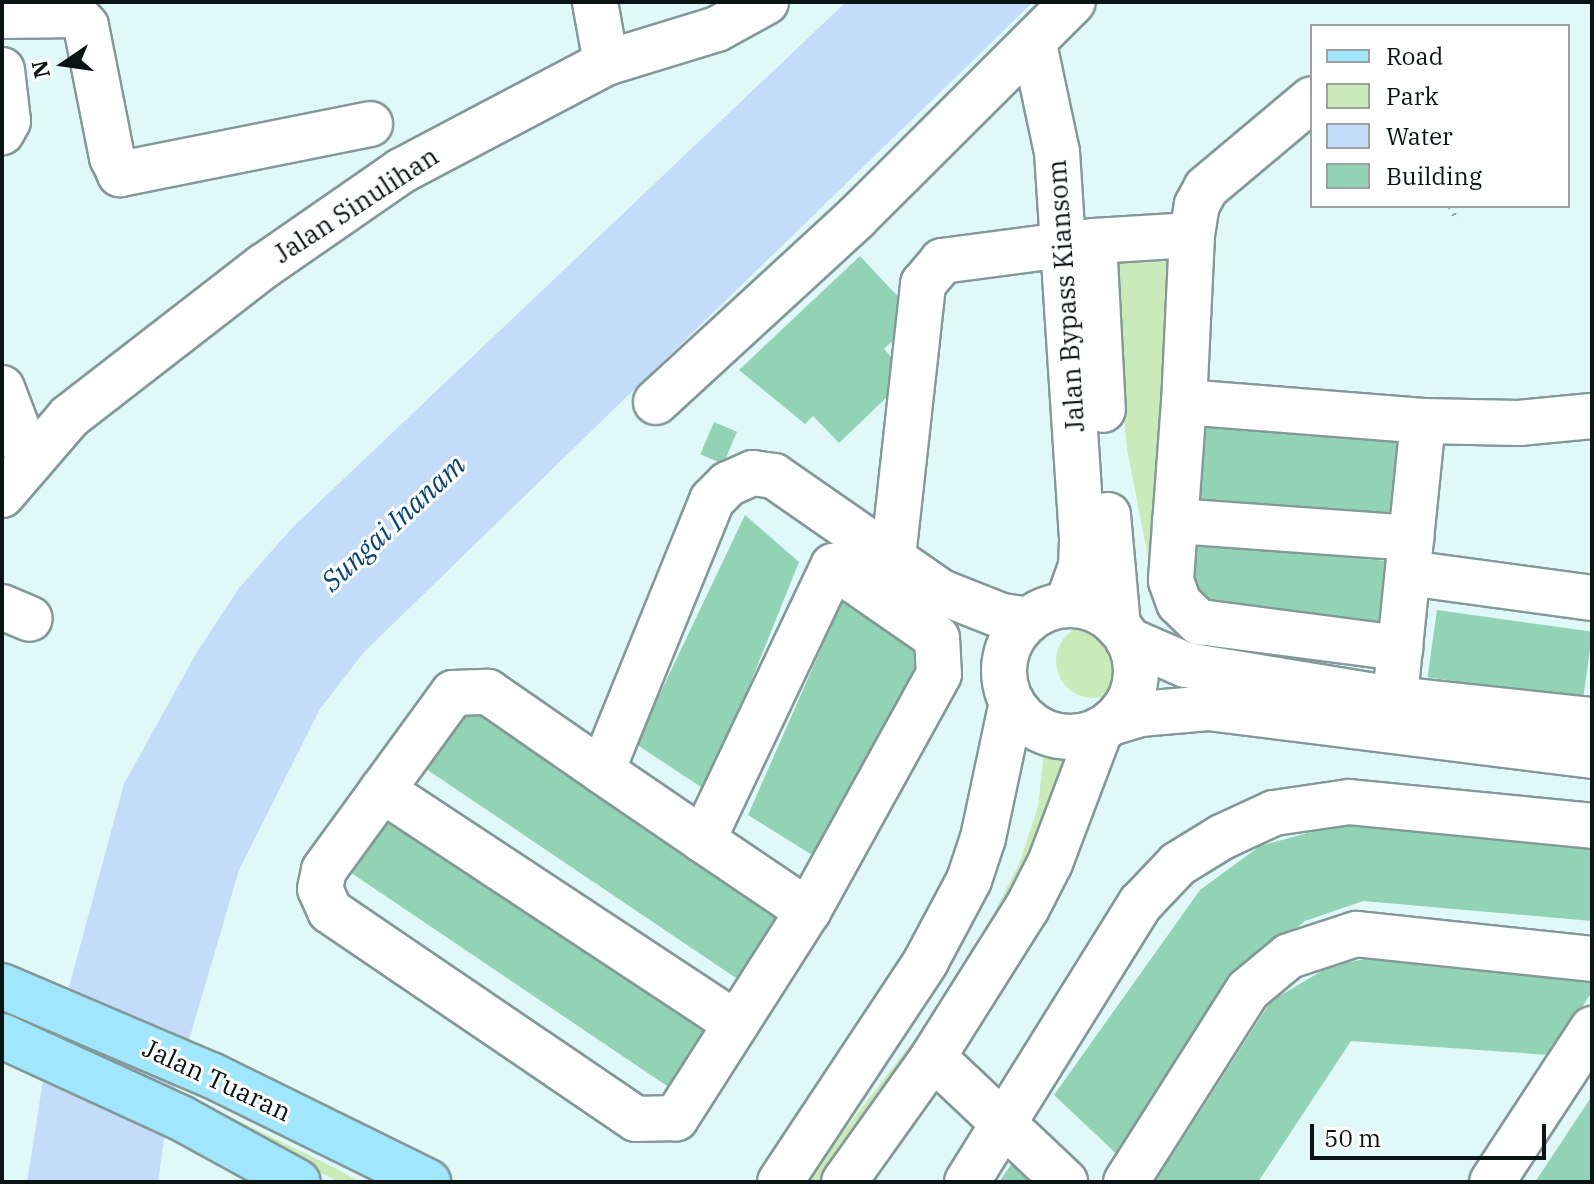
<!DOCTYPE html>
<html>
<head>
<meta charset="utf-8">
<style>
  body { margin:0 }
  #map { position:relative; width:1594px; height:1184px; overflow:hidden; background:#e0f8f7; font-family:"IBM Plex Serif",serif }
  div>[style] { position:absolute }
  [style*='--x'] { left:calc(var(--x)*1px); top:calc(var(--y)*1px); width:calc(var(--w)*1px); rotate:calc(var(--a)*1deg) }
  .green>* { inset:0; background:#caeaba }
  .round { border-radius:50% }
  .water>* { inset:0; background:#c3dcf9 }
  .building>* { inset:0; background:#91d3b4; transform-origin:0 0 }
  .path>* { height:5px; margin-top:-2.5px; transform-origin:0; background:repeating-linear-gradient(90deg,#8fa1a1 0 2px,transparent 0 8px) }
  .roads { filter:drop-shadow(2px 0 #839998) drop-shadow(-2px 0 #839998) drop-shadow(0 2px #839998) drop-shadow(0 -2px #839998) }
  .minor>* { height:44px; margin:-22px; padding:0 22px; transform-origin:22px; border-radius:22px; background:#fff }
  .minor>.ring { margin:-22px; padding:0; box-sizing:content-box; background:none; border:44px solid #fff; border-radius:50% }
  .major>* { height:44px; margin:-22px; padding:0 22px; transform-origin:22px; border-radius:22px; background:#a0e6fd }
  span { translate:-50% -50%; white-space:nowrap; text-align:center; line-height:1.15; -webkit-text-stroke:6px #fff; paint-order:stroke }
  .street-label { font-size:26px; color:#0b1414 }
  .water-label { font-size:28px; color:#05447c; font-style:italic }
  .frame { position:absolute; inset:0; border:4px solid #0b1414; pointer-events:none }
  .legend { position:absolute; left:1310px; top:24px; width:260px; height:184px; box-sizing:border-box; background:#fff; border:2px solid #9da1a1; margin:0; padding:10px 14px; list-style:none; font-size:24px; color:#0b1414 }
  .legend li { display:flex; align-items:center; gap:16px; height:40px }
  .legend b { width:40px; border:2px solid #9da1a1 }
  .north { position:absolute; left:24px; top:24px; width:80px; height:80px; -webkit-text-stroke:6px #fff; paint-order:stroke; rotate:257deg; font-size:22px; font-weight:700; line-height:32px; text-align:center; color:#0b1414 }
  .north::after { content:''; display:block; margin:auto; width:28px; height:36px; background:#0b1414; clip-path:polygon(50% 0,100% 100%,50% 72%,0 100%) }
  .scale { position:absolute; left:1310px; top:1124px; width:236px; height:36px; box-sizing:border-box; border:4px solid #0b1414; border-top:0; padding-left:10px; font-size:24px; line-height:28px; white-space:nowrap; color:#0b1414; -webkit-text-stroke:6px #fff; paint-order:stroke }
</style>
</head>
<body>
<div id="map">
  <div class="green">
    <div style="clip-path:polygon(1193px 233px,1152px 578px,1127px 449px,1110px 265px,1115px 250px)"></div>
    <div class="round" style="left:1056px;top:624px;width:74px;height:74px"></div>
    <div style="clip-path:polygon(1047px 724px,1093px 742px,1075px 813px,896px 1090px,821px 1182px,804px 1182px,921px 1031px,993px 915px,1019px 864px,1038px 807px)"></div>
    <div style="clip-path:polygon(210px 1107px,335px 1168px,360px 1182px,339px 1182px,208px 1116px)"></div>
  </div>
  <div class="water">
    <div style="clip-path:polygon(846px 2px,1033px 2px,364px 652px,320px 709px,239px 870px,168px 1111px,158px 1182px,27px 1182px,42px 1087px,124px 784px,197px 652px,239px 588px,293px 527px)"></div>
  </div>
  <div class="building">
    <div style="clip-path:polygon(860px 256px,917px 317px,884px 349px,909px 376px,839px 443px,813px 416px,805px 424px,739px 370px)"></div>
    <div style="left:714px;top:422px;width:25px;height:35px;rotate:23deg"></div>
    <div style="left:1199px;top:424px;width:209px;height:76px;rotate:4deg"></div>
    <div style="clip-path:polygon(745px 515px,799px 562px,707px 791px,636px 744px)"></div>
    <div style="clip-path:polygon(1195px 542px,1396px 562px,1390px 632px,1189px 599px)"></div>
    <div style="clip-path:polygon(850px 583px,926px 641px,825px 863px,748px 815px)"></div>
    <div style="left:1437px;top:610px;width:157px;height:68px;rotate:8deg"></div>
    <div style="left:469px;top:699px;width:384px;height:82px;rotate:34deg"></div>
    <div style="left:394px;top:809px;width:388px;height:77px;rotate:34deg"></div>
    <div style="clip-path:polygon(1418px 819px,1592px 838px,1592px 921px,1363px 901px,1305px 921px,1258px 959px,1122px 1159px,1054px 1095px,1200px 890px,1260px 846px,1337px 825px)"></div>
    <div style="clip-path:polygon(1379px 956px,1592px 979px,1592px 992px,1550px 1055px,1351px 1041px,1258px 1182px,1155px 1182px,1271px 1001px,1330px 966px)"></div>
    <div style="clip-path:polygon(1592px 1096px,1592px 1182px,1535px 1182px)"></div>
    <div style="clip-path:polygon(1023px 1147px,1060px 1182px,999px 1182px)"></div>
  </div>
  <div class="path">
    <div style="--x:1450;--y:206;--w:16;--a:63"></div>
  </div>
  <div class="roads">
    <div class="minor">
      <div style="--x:595;--y:2;--w:62;--a:79.8"></div>
      <div style="--x:2;--y:16;--w:74;--a:-0.8"></div>
      <div style="--x:76;--y:15;--w:15;--a:48"></div>
      <div style="--x:86;--y:26;--w:134;--a:78.8"></div>
      <div style="--x:112;--y:157;--w:19;--a:65"></div>
      <div style="--x:120;--y:174;--w:255;--a:-11.3"></div>
      <div style="--x:1034;--y:44;--w:110;--a:78"></div>
      <div style="--x:1057;--y:152;--w:389;--a:86.3"></div>
      <div style="--x:1082;--y:540;--w:26;--a:92"></div>
      <div style="--x:1081;--y:566;--w:41;--a:109.7"></div>
      <div style="--x:2;--y:70;--w:51;--a:83.3"></div>
      <div style="--x:8;--y:121;--w:13;--a:119"></div>
      <div style="--x:1192;--y:235;--w:167;--a:92.7"></div>
      <div style="--x:1184;--y:402;--w:240;--a:4.5"></div>
      <div style="--x:1423;--y:421;--w:96;--a:1.2"></div>
      <div style="--x:1519;--y:423;--w:73;--a:-5.5"></div>
      <div style="--x:1094;--y:241;--w:169;--a:87"></div>
      <div style="--x:2;--y:388;--w:79;--a:69.3"></div>
      <div style="--x:656;--y:402;--w:272;--a:-42.6"></div>
      <div style="--x:856;--y:218;--w:306;--a:-44.9"></div>
      <div style="--x:1184;--y:402;--w:179;--a:94.2"></div>
      <div style="--x:1171;--y:581;--w:23;--a:70"></div>
      <div style="--x:1179;--y:603;--w:28;--a:44"></div>
      <div style="--x:1199;--y:622;--w:203;--a:7.4"></div>
      <div style="--x:2;--y:495;--w:103;--a:-49.3"></div>
      <div style="--x:69;--y:417;--w:247;--a:-37.8"></div>
      <div style="--x:264;--y:266;--w:167;--a:-34.7"></div>
      <div style="--x:401;--y:171;--w:232;--a:-27.8"></div>
      <div style="--x:606;--y:63;--w:116;--a:-17"></div>
      <div style="--x:717;--y:29;--w:56;--a:-28.9"></div>
      <div style="--x:1108;--y:515;--w:112;--a:84.9"></div>
      <div style="--x:1175;--y:521;--w:237;--a:4.1"></div>
      <div style="--x:893;--y:557;--w:275;--a:-83.7"></div>
      <div style="--x:923;--y:284;--w:30;--a:-50"></div>
      <div style="--x:942;--y:261;--w:153;--a:-7.5"></div>
      <div style="--x:1094;--y:241;--w:98;--a:-3.5"></div>
      <div style="--x:1192;--y:235;--w:30;--a:-81"></div>
      <div style="--x:1197;--y:205;--w:19;--a:-62"></div>
      <div style="--x:1206;--y:188;--w:138;--a:-40"></div>
      <div style="--x:1408;--y:573;--w:186;--a:7.7"></div>
      <div class="ring" style="left:1004px;top:605px;width:88px;height:88px"></div>
      <div style="--x:2;--y:607;--w:30;--a:23"></div>
      <div style="--x:1128;--y:640;--w:63;--a:23.3"></div>
      <div style="--x:1186;--y:665;--w:211;--a:9.3"></div>
      <div style="--x:1394;--y:699;--w:199;--a:6.1"></div>
      <div style="--x:1397;--y:677;--w:257;--a:-84.2"></div>
      <div style="--x:1111;--y:723;--w:30;--a:-17"></div>
      <div style="--x:1140;--y:714;--w:68;--a:-5"></div>
      <div style="--x:1208;--y:708;--w:387;--a:7.1"></div>
      <div style="--x:602;--y:771;--w:292;--a:-67.9"></div>
      <div style="--x:712;--y:500;--w:23;--a:-45"></div>
      <div style="--x:728;--y:484;--w:27;--a:-24"></div>
      <div style="--x:753;--y:473;--w:21;--a:8"></div>
      <div style="--x:774;--y:476;--w:203;--a:34.8"></div>
      <div style="--x:941;--y:592;--w:66;--a:21.5"></div>
      <div style="--x:1002;--y:616;--w:27;--a:8"></div>
      <div style="--x:382;--y:790;--w:424;--a:33.4"></div>
      <div style="--x:703;--y:840;--w:303;--a:-64.6"></div>
      <div style="--x:833;--y:566;--w:126;--a:34.7"></div>
      <div style="--x:937;--y:638;--w:36;--a:87"></div>
      <div style="--x:939;--y:674;--w:271;--a:118.9"></div>
      <div style="--x:808;--y:911;--w:246;--a:122.5"></div>
      <div style="--x:676;--y:1118;--w:40;--a:178.6"></div>
      <div style="--x:636;--y:1119;--w:370;--a:-145.8"></div>
      <div style="--x:330;--y:911;--w:24;--a:-114"></div>
      <div style="--x:320;--y:889;--w:19;--a:-78"></div>
      <div style="--x:324;--y:870;--w:219;--a:-53.9"></div>
      <div style="--x:453;--y:693;--w:35;--a:-2"></div>
      <div style="--x:488;--y:692;--w:139;--a:34.7"></div>
      <div style="--x:602;--y:771;--w:122;--a:34.3"></div>
      <div style="--x:703;--y:840;--w:127;--a:34.1"></div>
      <div style="--x:933;--y:1057;--w:182;--a:43.4"></div>
      <div style="--x:780;--y:1182;--w:265;--a:-56.5"></div>
      <div style="--x:926;--y:961;--w:92;--a:-62"></div>
      <div style="--x:969;--y:880;--w:44;--a:-71.6"></div>
      <div style="--x:983;--y:838;--w:139;--a:-78"></div>
      <div style="--x:844;--y:1182;--w:153;--a:-54.5"></div>
      <div style="--x:933;--y:1057;--w:176;--a:-57.8"></div>
      <div style="--x:1027;--y:908;--w:51;--a:-62.9"></div>
      <div style="--x:1050;--y:863;--w:141;--a:-69.3"></div>
      <div style="--x:967;--y:1182;--w:329;--a:-58.1"></div>
      <div style="--x:1141;--y:903;--w:54;--a:-46.5"></div>
      <div style="--x:1178;--y:864;--w:52;--a:-31.5"></div>
      <div style="--x:1222;--y:837;--w:57;--a:-24.8"></div>
      <div style="--x:1274;--y:813;--w:76;--a:-8.3"></div>
      <div style="--x:1349;--y:802;--w:244;--a:5.6"></div>
      <div style="--x:1126;--y:1182;--w:227;--a:-57.6"></div>
      <div style="--x:1248;--y:990;--w:53;--a:-39.7"></div>
      <div style="--x:1289;--y:956;--w:71;--a:-18.2"></div>
      <div style="--x:1356;--y:934;--w:237;--a:6"></div>
      <div style="--x:1492;--y:1182;--w:183;--a:-56.8"></div>
    </div>
    <div class="major">
      <div style="--x:2;--y:986;--w:227;--a:23.1"></div>
      <div style="--x:211;--y:1075;--w:242;--a:26.2"></div>
      <div style="--x:2;--y:1036;--w:197;--a:24.6"></div>
      <div style="--x:181;--y:1118;--w:133;--a:28.7"></div>
    </div>
  </div>
  <div class="street-label">
    <span style="left:356px;top:205px;rotate:-33deg">Jalan Sinulihan</span>
    <span style="left:1066px;top:296px;rotate:-94deg">Jalan Bypass Kiansom</span>
    <span style="left:217px;top:1080px;rotate:25deg">Jalan Tuaran</span>
  </div>
  <div class="water-label">
    <span style="left:393px;top:523px;rotate:-43deg">Sungai Inanam</span>
  </div>
  <div class="frame"></div>
  <ul class="legend">
  <li><b style="height:10px;background:#a0e6fd"></b>Road</li>
  <li><b style="height:22px;background:#caeaba"></b>Park</li>
  <li><b style="height:22px;background:#c3dcf9"></b>Water</li>
  <li><b style="height:22px;background:#91d3b4"></b>Building</li>
  </ul>
  <div class="north">N</div>
  <div class="scale">50 m</div>
</div>
</body>
</html>
